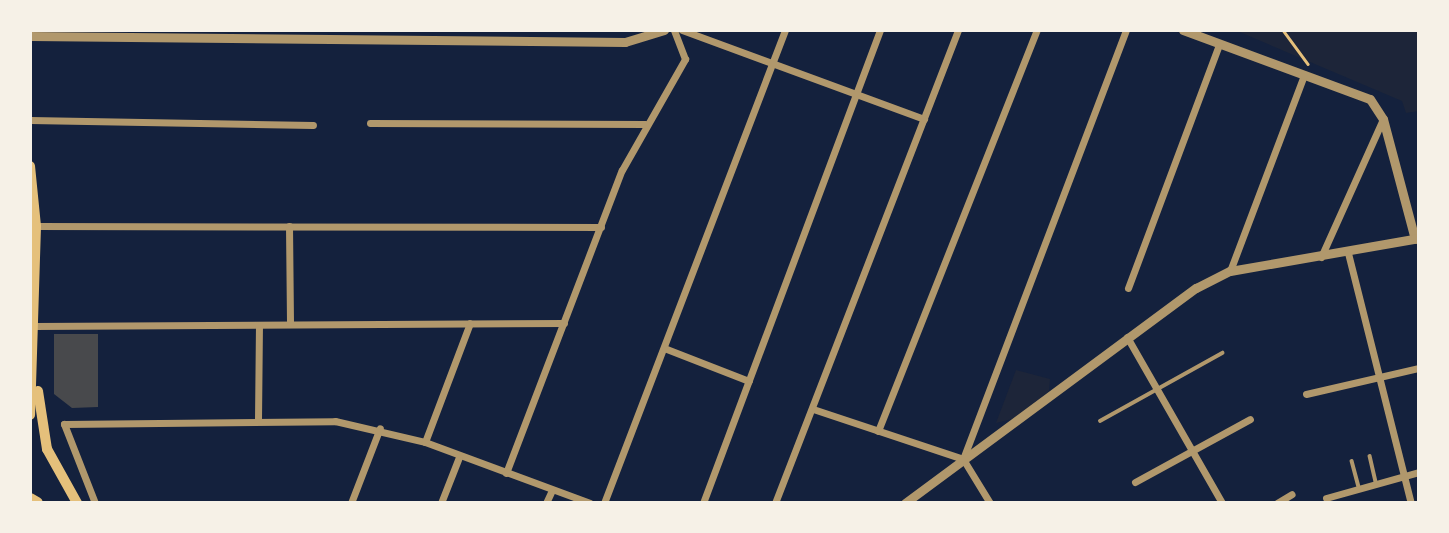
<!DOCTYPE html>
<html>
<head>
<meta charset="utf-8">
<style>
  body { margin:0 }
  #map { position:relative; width:1449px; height:533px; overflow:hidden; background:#14213d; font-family:"Titillium Web",sans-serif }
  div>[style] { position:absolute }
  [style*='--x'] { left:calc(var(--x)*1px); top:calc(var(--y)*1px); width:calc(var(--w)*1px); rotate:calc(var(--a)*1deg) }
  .green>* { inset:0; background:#1d2539 }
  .building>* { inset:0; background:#48494c }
  .path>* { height:2.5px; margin:-1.25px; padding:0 1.25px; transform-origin:1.25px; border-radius:1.25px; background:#e5c07b }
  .service>* { height:3.5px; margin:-1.75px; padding:0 1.75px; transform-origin:1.75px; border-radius:1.75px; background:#b1986c }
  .minor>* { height:7px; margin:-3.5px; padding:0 3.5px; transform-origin:3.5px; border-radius:3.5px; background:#b1986c }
  .tertiary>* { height:9px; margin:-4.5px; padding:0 4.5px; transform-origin:4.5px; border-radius:4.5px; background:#b1986c }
  .primary>* { height:10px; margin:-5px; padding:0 5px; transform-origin:5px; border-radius:5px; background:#e5c07b }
  .trunk>* { height:12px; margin:-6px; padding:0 6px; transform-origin:6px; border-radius:6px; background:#e5c07b }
  span { translate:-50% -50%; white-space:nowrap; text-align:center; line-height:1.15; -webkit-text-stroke:6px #f6f1e7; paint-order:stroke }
  .frame { position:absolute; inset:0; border:32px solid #f6f1e7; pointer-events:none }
</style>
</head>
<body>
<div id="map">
  <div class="green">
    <div style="clip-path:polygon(1235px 30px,1419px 30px,1419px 111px,1406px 113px,1402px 101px)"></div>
    <div style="clip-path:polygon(1016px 370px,1050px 379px,1049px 391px,1016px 418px,996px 423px)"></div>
  </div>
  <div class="building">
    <div style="clip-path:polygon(54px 334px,98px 334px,98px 407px,72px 408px,54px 394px)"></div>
  </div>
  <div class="path">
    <div style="--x:1283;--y:30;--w:42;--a:53.7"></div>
  </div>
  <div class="service">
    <div style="--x:1100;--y:421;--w:140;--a:-29.1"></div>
    <div style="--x:1370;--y:456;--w:27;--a:77"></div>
    <div style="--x:1352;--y:461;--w:27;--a:75"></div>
  </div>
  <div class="minor">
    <div style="--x:682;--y:30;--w:258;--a:20.2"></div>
    <div style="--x:30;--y:120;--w:283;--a:1"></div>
    <div style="--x:370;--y:123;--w:275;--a:0.2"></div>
    <div style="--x:36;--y:226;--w:565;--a:0.1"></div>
    <div style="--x:289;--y:226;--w:98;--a:89.4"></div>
    <div style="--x:1348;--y:253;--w:258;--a:75.9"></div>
    <div style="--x:1321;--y:257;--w:151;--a:-65.8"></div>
    <div style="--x:1230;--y:271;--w:210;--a:-69.3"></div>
    <div style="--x:1128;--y:288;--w:260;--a:-69.5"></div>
    <div style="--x:34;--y:326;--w:530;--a:-0.32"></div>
    <div style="--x:1127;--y:337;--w:191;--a:60.2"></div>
    <div style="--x:664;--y:348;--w:91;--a:21.2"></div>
    <div style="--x:1306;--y:394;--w:116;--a:-13"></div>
    <div style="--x:813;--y:409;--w:158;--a:18.4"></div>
    <div style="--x:258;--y:419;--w:94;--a:-89.4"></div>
    <div style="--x:878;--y:431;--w:431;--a:-68.4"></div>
    <div style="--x:425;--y:442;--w:127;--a:-69.3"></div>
    <div style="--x:963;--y:459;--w:459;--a:-69.2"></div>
    <div style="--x:963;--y:459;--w:52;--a:58.5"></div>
    <div style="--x:506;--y:473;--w:324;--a:-69.1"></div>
    <div style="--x:622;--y:170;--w:128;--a:-60.4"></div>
    <div style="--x:685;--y:59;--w:31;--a:-111"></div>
    <div style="--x:1135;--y:482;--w:131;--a:-28.7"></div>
    <div style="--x:1326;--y:498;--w:97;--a:-15.6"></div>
    <div style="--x:95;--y:503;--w:85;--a:-111.4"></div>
    <div style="--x:64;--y:424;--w:271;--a:-0.6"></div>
    <div style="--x:335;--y:421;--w:92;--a:13.1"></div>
    <div style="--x:425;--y:442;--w:176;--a:20.3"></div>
    <div style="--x:351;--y:503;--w:80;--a:-68.9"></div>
    <div style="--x:441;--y:503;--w:49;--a:-68.6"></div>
    <div style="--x:546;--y:503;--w:14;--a:-65"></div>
    <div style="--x:604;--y:503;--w:506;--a:-69.06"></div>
    <div style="--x:703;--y:503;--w:505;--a:-69.48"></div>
    <div style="--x:775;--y:503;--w:507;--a:-68.85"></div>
    <div style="--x:1277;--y:503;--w:17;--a:-31"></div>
  </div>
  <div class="tertiary">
    <div style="--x:1183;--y:30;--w:199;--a:20.3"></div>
    <div style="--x:1370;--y:99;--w:24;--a:57"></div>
    <div style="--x:1383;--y:119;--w:124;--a:75.1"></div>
    <div style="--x:30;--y:36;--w:595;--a:0.58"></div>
    <div style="--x:625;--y:42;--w:41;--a:-17.1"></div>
    <div style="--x:905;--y:503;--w:362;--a:-36.5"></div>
    <div style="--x:1196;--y:288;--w:38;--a:-27"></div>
    <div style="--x:1230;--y:271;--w:192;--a:-9.9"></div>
  </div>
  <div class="primary">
    <div style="--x:30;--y:166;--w:60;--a:84.3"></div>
    <div style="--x:36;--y:226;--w:189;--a:91.8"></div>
    <div style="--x:38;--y:391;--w:59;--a:81.2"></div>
    <div style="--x:47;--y:449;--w:62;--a:60.9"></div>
  </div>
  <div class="trunk">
    <div style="--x:30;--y:499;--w:8;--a:30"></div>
  </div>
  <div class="frame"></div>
</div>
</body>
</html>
